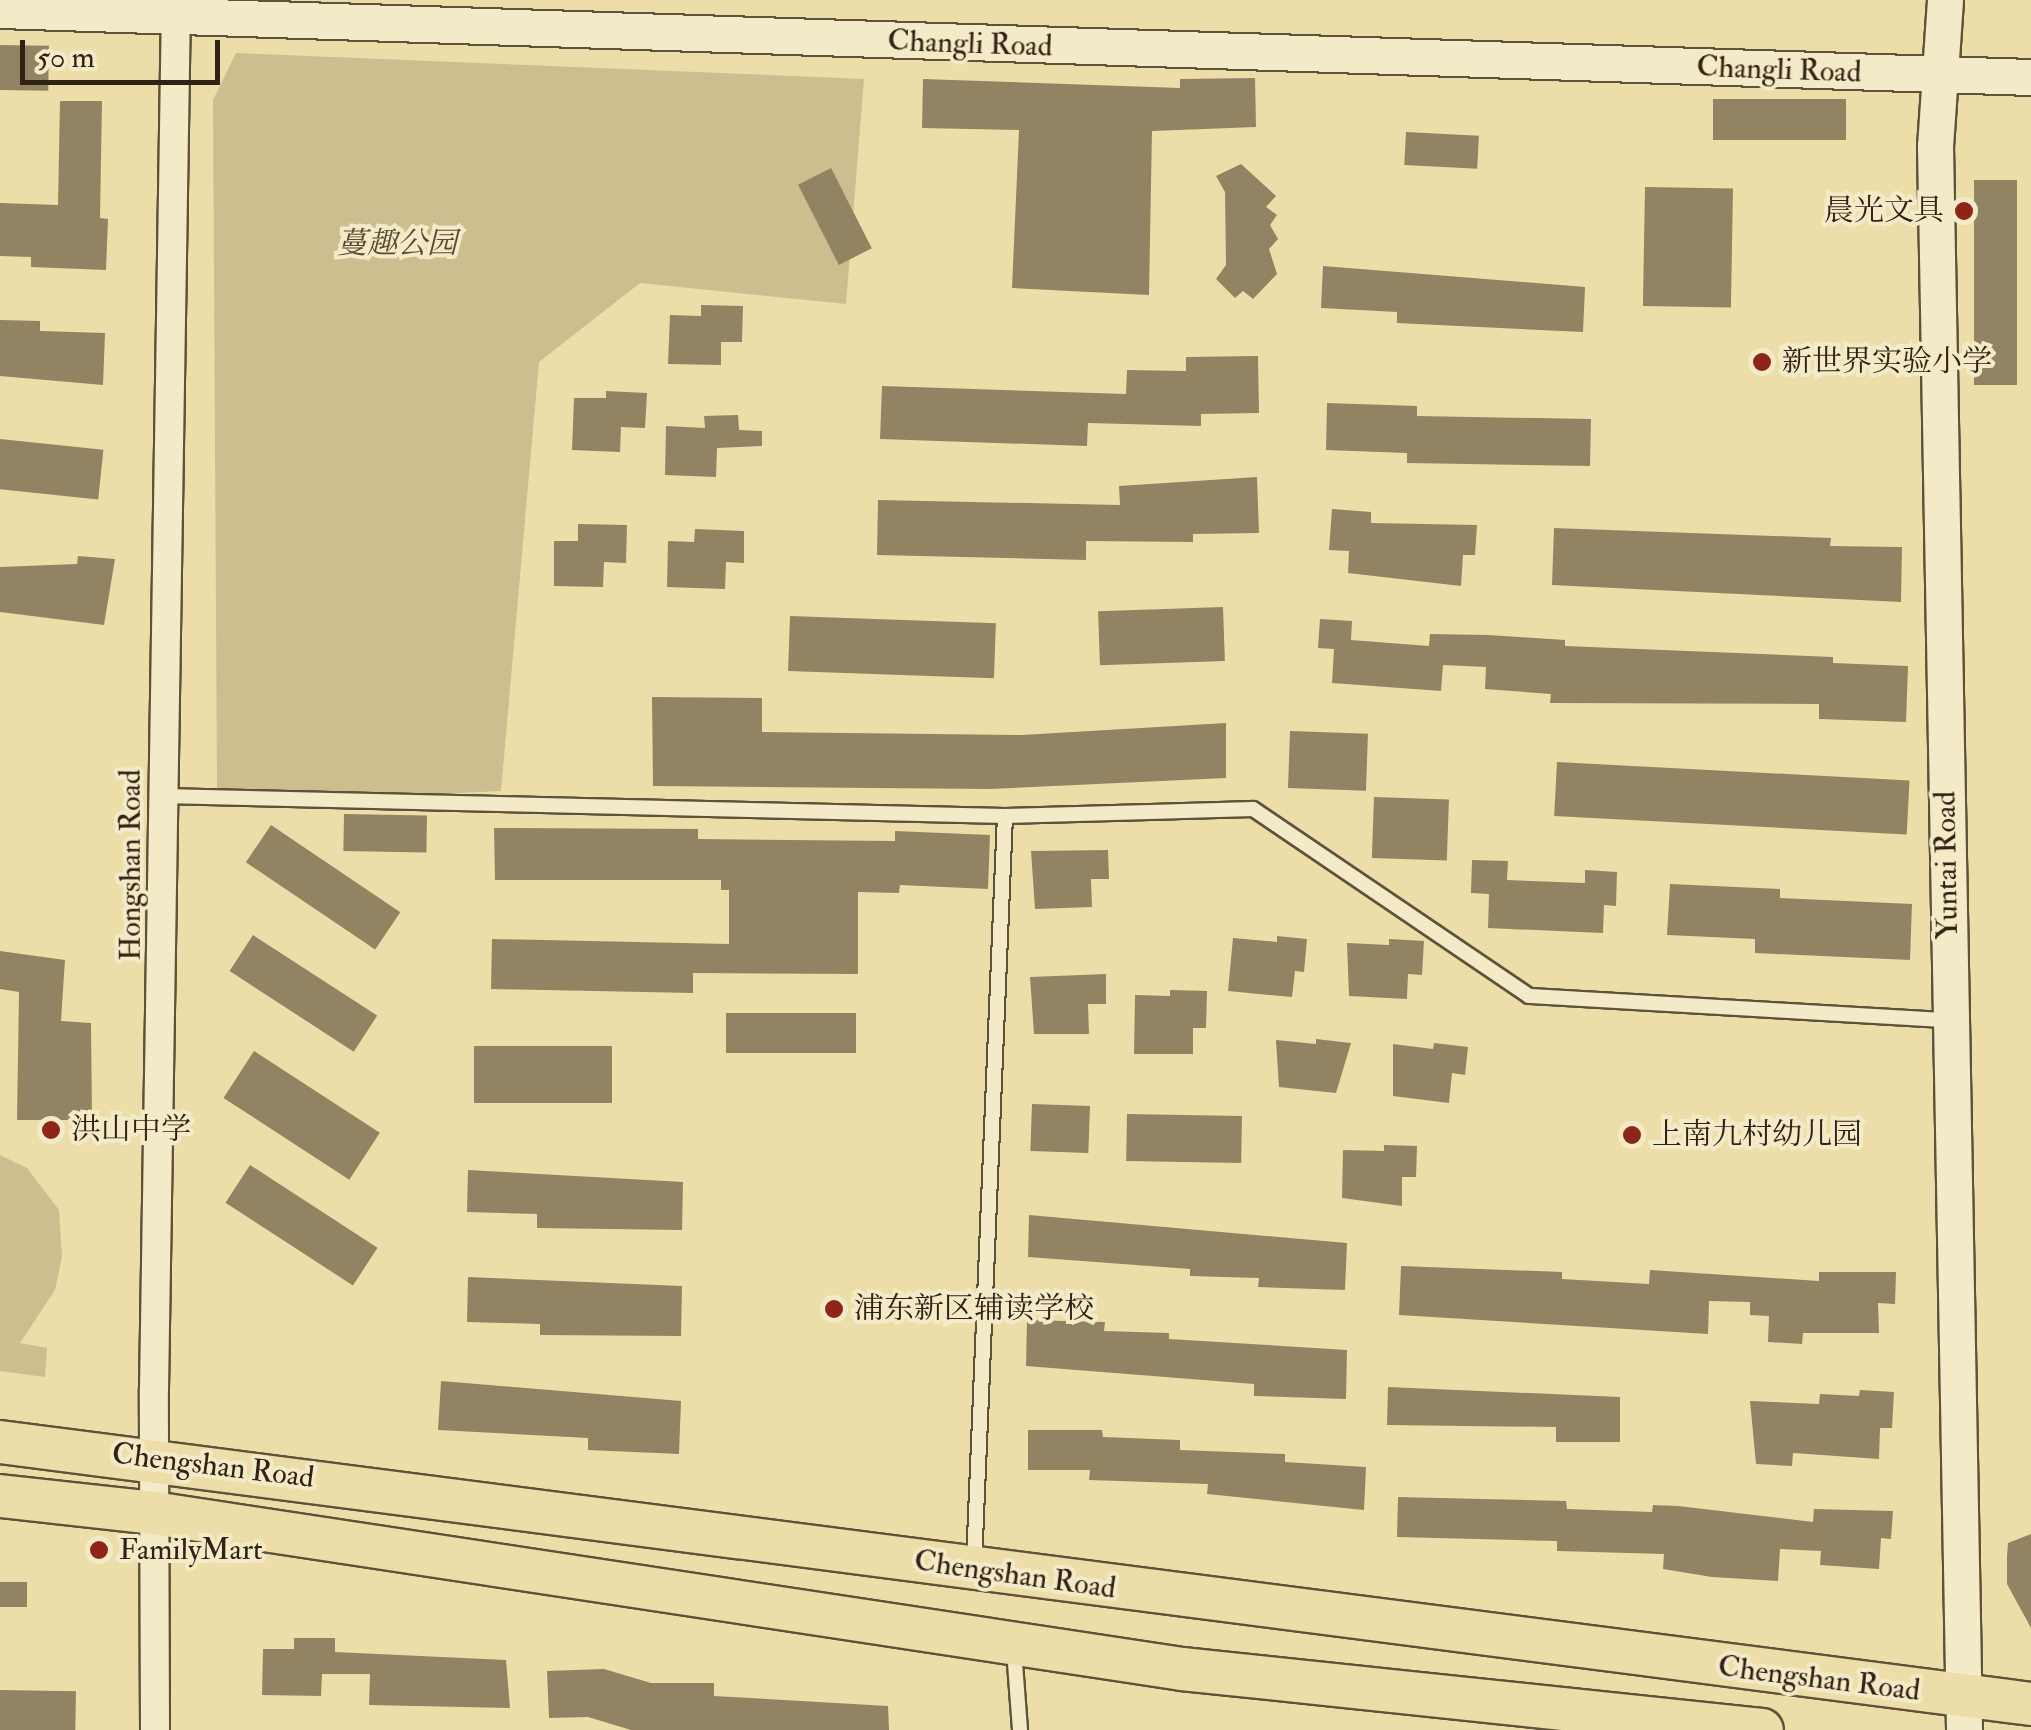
<!DOCTYPE html>
<html>
<head>
<meta charset="utf-8">
<style>
  body { margin:0 }
  #map { position:relative; width:2031px; height:1730px; overflow:hidden; background:#eddea9; font-family:"IM FELL Double Pica","Noto Serif SC",serif }
  div>[style] { position:absolute }
  [style*='--x'] { left:calc(var(--x)*1px); top:calc(var(--y)*1px); width:calc(var(--w)*1px); rotate:calc(var(--a)*1deg) }
  .green>* { inset:0; background:#cdbe90 }
  .building>* { inset:0; background:#928462; transform-origin:0 0 }
  .roads { filter:drop-shadow(2px 0 #5f523a) drop-shadow(-2px 0 #5f523a) drop-shadow(0 2px #5f523a) drop-shadow(0 -2px #5f523a) }
  .service>* { height:14px; margin:-7px; padding:0 7px; transform-origin:7px; border-radius:7px; background:#f3eac7 }
  .minor>* { height:28px; margin:-14px; padding:0 14px; transform-origin:14px; border-radius:14px; background:#f3eac7 }
  .tertiary>* { height:35px; margin:-17.5px; padding:0 17.5px; transform-origin:17.5px; border-radius:17.5px; background:#f3eac7 }
  .primary>* { height:42px; margin:-21px; padding:0 21px; transform-origin:21px; border-radius:21px; background:#eddea9 }
  .dots>* { width:28px; height:28px; translate:-50% -50%; box-sizing:border-box; border:5px solid #f3eac7; border-radius:50% }
  span { translate:-50% -50%; white-space:nowrap; text-align:center; line-height:1.15; -webkit-text-stroke:8px #f3eac7; paint-order:stroke }
  .street-label { font-size:30px; color:#302315 }
  .poi-label { font-size:30px; color:#302315 }
  .right { translate:-100% -50%; text-align:right }
  .left { translate:0 -50%; text-align:left }
  .park-label { font-size:30px; color:#574a34; font-style:italic }
  .scale { position:absolute; left:20px; top:40px; width:200px; height:45px; box-sizing:border-box; border:5px solid #302315; border-top:0; padding-left:12px; font-size:30px; line-height:35px; white-space:nowrap; color:#302315; -webkit-text-stroke:8px #f3eac7; paint-order:stroke }
</style>
</head>
<body>
<div id="map">
  <div class="green">
    <div style="clip-path:polygon(236px 53px,864px 79px,846px 304px,640px 283px,539px 362px,501px 791px,321px 800px,217px 790px,213px 100px)"></div>
    <div style="clip-path:polygon(0 1155px,27px 1168px,59px 1210px,62px 1257px,55px 1290px,20px 1343px,47px 1348px,45px 1377px,0 1371px)"></div>
  </div>
  <div class="building">
    <div style="left:0;top:45px;width:49px;height:45px;rotate:1deg"></div>
    <div style="clip-path:polygon(1255px 78px,1256px 127px,1152px 131px,1149px 295px,1012px 288px,1019px 130px,922px 128px,923px 79px,1180px 88px,1180px 79px)"></div>
    <div style="left:1713px;top:99px;width:133px;height:41px"></div>
    <div style="clip-path:polygon(60px 101px,102px 101px,100px 218px,108px 219px,106px 270px,31px 267px,31px 257px,0 256px,0 203px,58px 205px)"></div>
    <div style="left:1406px;top:132px;width:73px;height:33px;rotate:3deg"></div>
    <div style="clip-path:polygon(1241px 164px,1276px 196px,1266px 207px,1277px 215px,1270px 225px,1278px 239px,1269px 249px,1277px 274px,1253px 299px,1243px 291px,1235px 298px,1216px 279px,1226px 265px,1225px 192px,1216px 176px)"></div>
    <div style="left:831px;top:168px;width:90px;height:37px;rotate:63deg"></div>
    <div style="left:1974px;top:180px;width:43px;height:205px"></div>
    <div style="left:1645px;top:187px;width:88px;height:119px;rotate:1deg"></div>
    <div style="clip-path:polygon(1323px 266px,1585px 287px,1583px 332px,1397px 323px,1397px 312px,1321px 308px)"></div>
    <div style="clip-path:polygon(701px 305px,743px 306px,742px 342px,721px 342px,721px 365px,668px 364px,670px 315px,701px 316px)"></div>
    <div style="clip-path:polygon(0 320px,40px 321px,40px 331px,105px 333px,103px 385px,0 376px)"></div>
    <div style="clip-path:polygon(1258px 356px,1259px 413px,1201px 414px,1201px 426px,1088px 423px,1087px 446px,880px 439px,882px 386px,1126px 394px,1127px 370px,1186px 371px,1186px 357px)"></div>
    <div style="clip-path:polygon(606px 391px,647px 393px,645px 428px,621px 427px,620px 452px,572px 450px,574px 398px,606px 398px)"></div>
    <div style="clip-path:polygon(1327px 403px,1417px 406px,1417px 416px,1591px 419px,1590px 466px,1407px 463px,1407px 453px,1326px 450px)"></div>
    <div style="clip-path:polygon(738px 415px,739px 430px,762px 431px,762px 446px,717px 448px,716px 477px,665px 475px,666px 426px,705px 428px,704px 416px)"></div>
    <div style="left:0;top:439px;width:104px;height:50px;rotate:6deg"></div>
    <div style="clip-path:polygon(1257px 477px,1259px 533px,1193px 534px,1193px 542px,1086px 541px,1086px 560px,877px 555px,878px 500px,1120px 505px,1119px 486px)"></div>
    <div style="clip-path:polygon(1332px 509px,1371px 512px,1371px 523px,1477px 525px,1475px 555px,1463px 555px,1461px 586px,1348px 573px,1349px 551px,1329px 550px)"></div>
    <div style="clip-path:polygon(578px 524px,627px 525px,626px 563px,604px 562px,603px 587px,554px 586px,554px 541px,578px 541px)"></div>
    <div style="clip-path:polygon(1554px 528px,1831px 538px,1830px 546px,1902px 547px,1901px 602px,1552px 585px)"></div>
    <div style="clip-path:polygon(695px 529px,744px 531px,744px 563px,726px 562px,725px 589px,667px 587px,668px 541px,694px 542px)"></div>
    <div style="clip-path:polygon(78px 556px,115px 559px,104px 625px,0 612px,0 567px,77px 564px)"></div>
    <div style="left:1223px;top:607px;width:54px;height:125px;rotate:88deg"></div>
    <div style="left:790px;top:616px;width:206px;height:55px;rotate:2deg"></div>
    <div style="clip-path:polygon(1320px 619px,1352px 621px,1351px 640px,1429px 646px,1430px 634px,1488px 635px,1565px 640px,1565px 646px,1833px 657px,1833px 663px,1908px 666px,1906px 722px,1819px 719px,1819px 704px,1550px 703px,1551px 694px,1485px 689px,1486px 667px,1443px 665px,1441px 691px,1332px 683px,1334px 649px,1318px 648px)"></div>
    <div style="clip-path:polygon(652px 697px,762px 698px,762px 732px,1022px 735px,1226px 723px,1226px 778px,990px 789px,653px 786px)"></div>
    <div style="left:1290px;top:731px;width:78px;height:57px;rotate:2deg"></div>
    <div style="left:1557px;top:762px;width:353px;height:54px;rotate:3deg"></div>
    <div style="left:1374px;top:797px;width:75px;height:61px;rotate:2deg"></div>
    <div style="left:344px;top:814px;width:83px;height:37px;rotate:1deg"></div>
    <div style="left:271px;top:825px;width:156px;height:45px;rotate:34deg"></div>
    <div style="clip-path:polygon(494px 828px,698px 829px,698px 839px,895px 841px,895px 831px,990px 835px,988px 889px,900px 885px,899px 893px,858px 892px,858px 974px,693px 973px,693px 993px,491px 989px,492px 939px,729px 944px,729px 890px,721px 890px,721px 880px,495px 880px)"></div>
    <div style="clip-path:polygon(1108px 850px,1109px 879px,1091px 879px,1092px 907px,1035px 909px,1031px 851px)"></div>
    <div style="clip-path:polygon(1472px 860px,1508px 861px,1507px 880px,1585px 883px,1585px 870px,1617px 872px,1616px 906px,1604px 905px,1603px 933px,1488px 928px,1489px 894px,1471px 893px)"></div>
    <div style="clip-path:polygon(1670px 884px,1780px 889px,1780px 898px,1912px 904px,1910px 960px,1755px 953px,1755px 939px,1667px 935px)"></div>
    <div style="left:253px;top:935px;width:148px;height:43px;rotate:33deg"></div>
    <div style="clip-path:polygon(1277px 936px,1307px 939px,1304px 972px,1295px 971px,1292px 997px,1228px 991px,1233px 938px,1277px 942px)"></div>
    <div style="clip-path:polygon(1389px 939px,1424px 941px,1422px 975px,1408px 974px,1407px 999px,1349px 996px,1347px 943px,1389px 945px)"></div>
    <div style="clip-path:polygon(0 951px,65px 960px,61px 1021px,91px 1023px,92px 1120px,17px 1120px,19px 992px,0 989px)"></div>
    <div style="clip-path:polygon(1106px 974px,1106px 1004px,1088px 1004px,1089px 1034px,1034px 1034px,1030px 977px)"></div>
    <div style="clip-path:polygon(1170px 990px,1207px 991px,1206px 1028px,1193px 1028px,1193px 1054px,1134px 1054px,1135px 995px,1170px 996px)"></div>
    <div style="left:856px;top:1013px;width:40px;height:130px;rotate:90deg"></div>
    <div style="clip-path:polygon(1316px 1039px,1351px 1043px,1336px 1093px,1279px 1087px,1276px 1040px,1316px 1044px)"></div>
    <div style="clip-path:polygon(1434px 1043px,1468px 1047px,1465px 1075px,1452px 1073px,1449px 1103px,1393px 1096px,1393px 1044px,1433px 1049px)"></div>
    <div style="left:474px;top:1046px;width:138px;height:57px"></div>
    <div style="left:254px;top:1051px;width:150px;height:56px;rotate:33deg"></div>
    <div style="left:1032px;top:1104px;width:58px;height:47px;rotate:2deg"></div>
    <div style="left:1127px;top:1114px;width:115px;height:47px;rotate:1deg"></div>
    <div style="clip-path:polygon(1384px 1145px,1417px 1146px,1416px 1177px,1402px 1177px,1402px 1206px,1342px 1198px,1343px 1150px,1384px 1151px)"></div>
    <div style="left:250px;top:1165px;width:152px;height:45px;rotate:33deg"></div>
    <div style="clip-path:polygon(468px 1170px,683px 1182px,682px 1230px,537px 1228px,537px 1214px,467px 1212px)"></div>
    <div style="clip-path:polygon(1029px 1215px,1347px 1243px,1345px 1290px,1258px 1287px,1259px 1278px,1190px 1276px,1190px 1269px,1028px 1257px)"></div>
    <div style="clip-path:polygon(1401px 1266px,1562px 1272px,1562px 1279px,1649px 1284px,1650px 1270px,1819px 1281px,1819px 1272px,1896px 1272px,1895px 1304px,1878px 1303px,1879px 1333px,1803px 1333px,1802px 1344px,1768px 1342px,1769px 1316px,1750px 1315px,1750px 1302px,1709px 1301px,1708px 1334px,1399px 1315px)"></div>
    <div style="clip-path:polygon(468px 1277px,682px 1286px,681px 1336px,540px 1335px,540px 1324px,467px 1322px)"></div>
    <div style="clip-path:polygon(1027px 1320px,1105px 1322px,1104px 1331px,1169px 1333px,1169px 1339px,1347px 1350px,1346px 1399px,1254px 1396px,1254px 1384px,1026px 1366px)"></div>
    <div style="clip-path:polygon(441px 1381px,681px 1401px,679px 1454px,588px 1450px,588px 1438px,438px 1430px)"></div>
    <div style="clip-path:polygon(1388px 1387px,1620px 1397px,1620px 1442px,1556px 1442px,1556px 1427px,1387px 1425px)"></div>
    <div style="clip-path:polygon(1860px 1390px,1894px 1392px,1892px 1428px,1880px 1428px,1879px 1459px,1793px 1453px,1792px 1466px,1756px 1464px,1750px 1401px,1819px 1404px,1820px 1394px,1859px 1396px)"></div>
    <div style="clip-path:polygon(1028px 1430px,1102px 1430px,1103px 1437px,1180px 1440px,1180px 1450px,1285px 1454px,1285px 1462px,1366px 1467px,1364px 1510px,1207px 1494px,1208px 1484px,1089px 1480px,1090px 1470px,1028px 1470px)"></div>
    <div style="clip-path:polygon(1398px 1497px,1566px 1501px,1567px 1509px,1652px 1512px,1653px 1505px,1678px 1506px,1813px 1522px,1814px 1509px,1893px 1511px,1891px 1539px,1881px 1538px,1879px 1569px,1820px 1565px,1821px 1551px,1780px 1549px,1778px 1581px,1712px 1577px,1663px 1569px,1664px 1554px,1557px 1551px,1557px 1541px,1397px 1537px)"></div>
    <div style="clip-path:polygon(2031px 1534px,2031px 1628px,2007px 1584px,2007px 1556px,2008px 1543px)"></div>
    <div style="left:0;top:1582px;width:27px;height:25px"></div>
    <div style="clip-path:polygon(294px 1638px,335px 1638px,335px 1652px,506px 1660px,510px 1708px,369px 1705px,370px 1674px,322px 1674px,321px 1696px,262px 1695px,263px 1649px,294px 1649px)"></div>
    <div style="clip-path:polygon(604px 1669px,651px 1683px,714px 1683px,714px 1696px,888px 1706px,889px 1730px,631px 1730px,588px 1717px,549px 1718px,547px 1671px)"></div>
    <div style="left:0;top:1690px;width:76px;height:40px;rotate:1deg"></div>
  </div>
  <div class="roads">
    <div class="service">
      <div style="--x:163;--y:796;--w:842;--a:1.36"></div>
      <div style="--x:1005;--y:816;--w:248;--a:-1.6"></div>
      <div style="--x:1253;--y:809;--w:333;--a:34.1"></div>
      <div style="--x:1529;--y:996;--w:421;--a:3.3"></div>
      <div style="--x:974;--y:1564;--w:749;--a:-87.63"></div>
      <div style="--x:1014;--y:1650;--w:80;--a:85.7"></div>
    </div>
    <div class="minor">
      <div style="--x:155;--y:1730;--w:341;--a:-90.2"></div>
      <div style="--x:154;--y:1389;--w:1389;--a:-89.09"></div>
    </div>
    <div class="tertiary">
      <div style="--x:1945;--y:0;--w:146;--a:93.9"></div>
      <div style="--x:1935;--y:146;--w:1584;--a:88.95"></div>
      <div style="--x:0;--y:10;--w:2032;--a:1.89"></div>
    </div>
    <div class="primary">
      <div style="--x:0;--y:1442;--w:2048;--a:7.35"></div>
      <div style="--x:0;--y:1496;--w:154;--a:6.3"></div>
      <div style="--x:153;--y:1513;--w:1041;--a:8.62"></div>
      <div style="--x:1182;--y:1669;--w:583;--a:6"></div>
    </div>
  </div>
  <div class="dots">
    <div style="left:1964px;top:211px;background:#8f2418"></div>
    <div style="left:1762px;top:362px;background:#8f2418"></div>
    <div style="left:51px;top:1130px;background:#8f2418"></div>
    <div style="left:1632px;top:1135px;background:#8f2418"></div>
    <div style="left:834px;top:1309px;background:#8f2418"></div>
    <div style="left:99px;top:1550px;background:#8f2418"></div>
  </div>
  <div class="street-label">
    <span style="left:970px;top:44px;rotate:2deg">Changli Road</span>
    <span style="left:1779px;top:70px;rotate:2deg">Changli Road</span>
    <span style="left:131px;top:865px;rotate:-90deg">Hongshan Road</span>
    <span style="left:1947px;top:865px;rotate:-91deg">Yuntai Road</span>
    <span style="left:213px;top:1466px;rotate:7deg">Chengshan Road</span>
    <span style="left:1015px;top:1575px;rotate:8deg">Chengshan Road</span>
    <span style="left:1819px;top:1679px;rotate:7deg">Chengshan Road</span>
  </div>
  <div class="poi-label">
    <span class="right" style="left:1944px;top:211px">晨光文具</span>
    <span class="left" style="left:1782px;top:362px">新世界实验小学</span>
    <span class="left" style="left:71px;top:1130px">洪山中学</span>
    <span class="left" style="left:1652px;top:1135px">上南九村幼儿园</span>
    <span class="left" style="left:854px;top:1309px">浦东新区辅读学校</span>
    <span class="left" style="left:119px;top:1550px">FamilyMart</span>
  </div>
  <div class="park-label">
    <span style="left:397px;top:244px">蔓趣公园</span>
  </div>
  <div class="scale">50 m</div>
</div>
</body>
</html>
